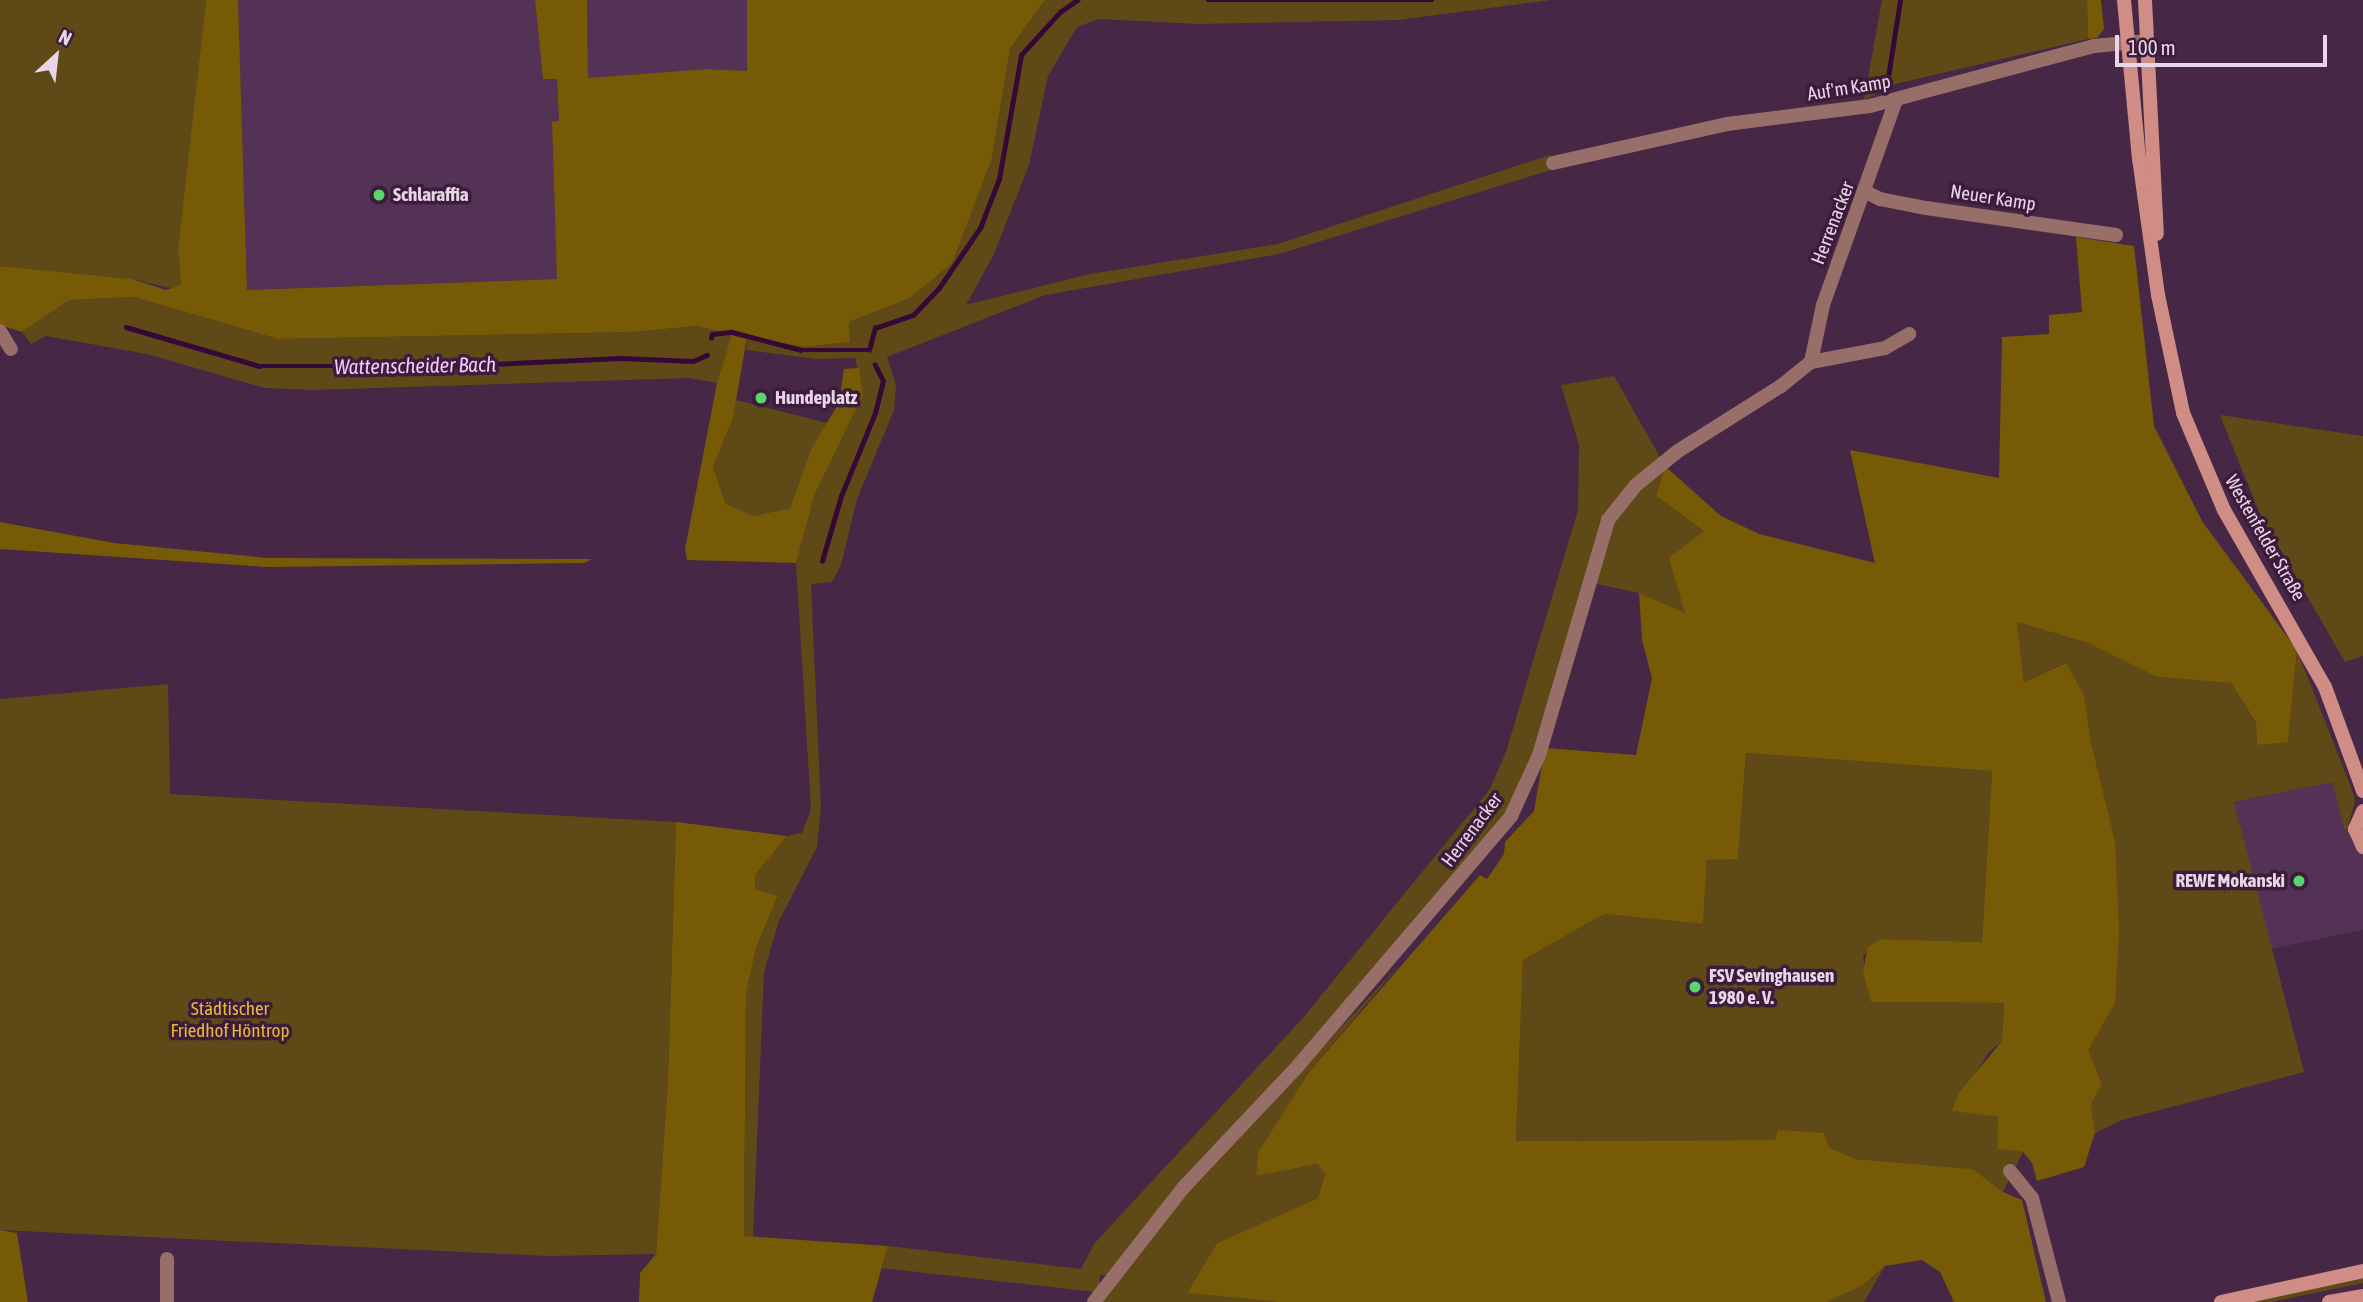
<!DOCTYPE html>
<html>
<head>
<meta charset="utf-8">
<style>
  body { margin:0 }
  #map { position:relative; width:2363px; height:1302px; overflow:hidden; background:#462746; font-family:"Asap Condensed",sans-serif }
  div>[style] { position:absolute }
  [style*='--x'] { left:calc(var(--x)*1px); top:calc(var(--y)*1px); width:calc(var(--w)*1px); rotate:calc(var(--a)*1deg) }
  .built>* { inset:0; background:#543255 }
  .green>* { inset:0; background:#5f4a17 }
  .forest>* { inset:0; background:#775a06 }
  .stream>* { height:4.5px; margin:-2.25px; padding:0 2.25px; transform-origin:2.25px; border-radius:2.25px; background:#360838 }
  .street>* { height:14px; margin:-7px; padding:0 7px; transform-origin:7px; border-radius:7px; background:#986e69 }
  .secondary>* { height:14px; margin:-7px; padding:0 7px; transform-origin:7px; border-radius:7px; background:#d08d86 }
  .dots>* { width:19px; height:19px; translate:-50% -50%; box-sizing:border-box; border:4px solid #3b1d3b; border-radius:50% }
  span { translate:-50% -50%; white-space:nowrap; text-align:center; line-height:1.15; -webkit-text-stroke:7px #3b1d3b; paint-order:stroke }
  .street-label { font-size:19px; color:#e9d5e8 }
  .poi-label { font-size:19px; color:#e9d5e8; font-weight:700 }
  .left { translate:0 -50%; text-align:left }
  .right { translate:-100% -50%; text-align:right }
  .park-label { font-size:19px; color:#ebb933 }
  .water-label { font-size:21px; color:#fac5fa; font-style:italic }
  .north { position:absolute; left:21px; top:21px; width:70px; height:70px; -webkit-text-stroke:5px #3b1d3b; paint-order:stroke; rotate:27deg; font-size:19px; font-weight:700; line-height:28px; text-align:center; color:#e9d5e8 }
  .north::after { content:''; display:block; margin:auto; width:24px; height:32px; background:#e9d5e8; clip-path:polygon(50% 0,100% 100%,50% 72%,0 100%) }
  .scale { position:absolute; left:2115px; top:35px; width:212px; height:32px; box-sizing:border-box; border:4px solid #e9d5e8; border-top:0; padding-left:9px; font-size:21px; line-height:24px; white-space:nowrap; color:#e9d5e8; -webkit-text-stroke:5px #3b1d3b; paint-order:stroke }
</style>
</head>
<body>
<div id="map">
  <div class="built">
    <div style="clip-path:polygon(238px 0,535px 0,543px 79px,557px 79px,559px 122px,552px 123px,557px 279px,247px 290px)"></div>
    <div style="clip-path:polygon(587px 0,747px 0,747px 71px,706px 69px,588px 78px)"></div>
    <div style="clip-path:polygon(2334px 781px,2344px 828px,2348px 827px,2363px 853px,2363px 930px,2270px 949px,2234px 802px)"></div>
  </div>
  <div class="green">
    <div style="clip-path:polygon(0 0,206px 0,178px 249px,181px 285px,174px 289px,132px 279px,0 266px)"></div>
    <div style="clip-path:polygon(1045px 0,1551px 0,1398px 20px,1197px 24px,1099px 19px,1077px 27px,1048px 76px,1029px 165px,993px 256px,966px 305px,1090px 274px,1278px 244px,1550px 155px,1554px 169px,1279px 254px,1045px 295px,887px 357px,896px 385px,894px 410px,857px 499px,841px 565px,832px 582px,811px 584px,821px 808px,817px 847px,779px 921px,764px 972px,753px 1237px,744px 1236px,746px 994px,756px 948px,778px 897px,755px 889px,755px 875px,787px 836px,802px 833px,811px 809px,796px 563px,815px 494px,863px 395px,855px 358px,817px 359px,746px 350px,747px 337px,805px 347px,850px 342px,849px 322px,908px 299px,992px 158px,1010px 49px)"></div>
    <div style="clip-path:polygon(1882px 0,2087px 0,2088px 39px,1895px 84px,1864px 100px)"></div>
    <div style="clip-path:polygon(134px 297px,278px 339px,633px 332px,696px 326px,733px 334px,717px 383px,690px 378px,313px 390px,265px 388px,147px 354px,46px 336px,31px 344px,22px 332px,69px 300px)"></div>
    <div style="clip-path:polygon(1614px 376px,1665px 466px,1656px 496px,1704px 531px,1685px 614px,1639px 593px,1593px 583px,1538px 742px,1498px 828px,1107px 1275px,1100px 1275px,1099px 1288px,1095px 1292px,882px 1268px,888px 1246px,1081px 1269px,1094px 1244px,1302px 1019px,1490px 789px,1506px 752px,1578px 510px,1579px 445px,1561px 385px)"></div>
    <div style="clip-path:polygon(736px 400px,827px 423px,811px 449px,790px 508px,754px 516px,726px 504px,713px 467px,733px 418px)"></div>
    <div style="clip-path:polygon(2220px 415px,2363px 436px,2363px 656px,2345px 662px,2260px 514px)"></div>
    <div style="clip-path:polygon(2017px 622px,2088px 643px,2157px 677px,2231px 683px,2256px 724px,2257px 745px,2288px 741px,2297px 650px,2351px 787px,2355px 801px,2348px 827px,2344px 829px,2333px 782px,2234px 802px,2304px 1072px,2122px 1120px,2095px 1133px,2091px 1105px,2102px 1084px,2087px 1050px,2115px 1003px,2084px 695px,2065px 663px,2024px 682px)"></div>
    <div style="clip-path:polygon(168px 684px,170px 794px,676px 822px,668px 1079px,656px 1254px,548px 1256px,0 1230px,0 699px)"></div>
    <div style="clip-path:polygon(1746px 753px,1992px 771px,1982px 942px,1881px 939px,1863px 956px,1872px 1002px,2004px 1003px,2002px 1041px,1988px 1053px,1953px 1111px,1999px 1117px,1997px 1149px,2023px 1152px,2003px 1192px,1973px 1169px,1856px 1159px,1778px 1130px,1776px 1140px,1516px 1141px,1523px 960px,1604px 914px,1703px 924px,1707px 860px,1738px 858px)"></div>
    <div style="clip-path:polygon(1402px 962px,1309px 1072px,1258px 1152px,1256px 1176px,1317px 1164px,1325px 1172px,1318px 1198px,1217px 1243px,1187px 1293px,1279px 1302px,1100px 1302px,1136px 1248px)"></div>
    <div style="clip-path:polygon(1885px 1266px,1864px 1302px,1827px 1302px,1862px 1286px)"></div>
    <div style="clip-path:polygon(2363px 1278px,2363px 1283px,2271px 1302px,2248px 1302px)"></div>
  </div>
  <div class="forest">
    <div style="clip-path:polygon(206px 0,238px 0,247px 290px,557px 279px,552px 122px,559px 121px,557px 79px,543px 79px,535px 0,587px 0,588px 78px,706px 69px,747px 71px,747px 0,1045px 0,1010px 49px,992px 158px,952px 263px,908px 299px,849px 322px,850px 342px,805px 347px,747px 337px,733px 418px,713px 467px,726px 504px,754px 516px,790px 508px,811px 449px,839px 403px,844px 369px,859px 368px,863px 395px,815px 494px,796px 563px,687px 560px,685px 549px,717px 383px,732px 334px,696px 326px,633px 332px,278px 339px,134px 297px,69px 300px,22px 332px,0 325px,0 266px,132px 279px,166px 290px,181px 285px,178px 249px)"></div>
    <div style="clip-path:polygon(2087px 0,2101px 0,2104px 29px,2097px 38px,2088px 39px)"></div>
    <div style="clip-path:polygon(2076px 237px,2134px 246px,2154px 426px,2202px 521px,2297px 650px,2288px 742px,2257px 745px,2256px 723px,2231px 683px,2157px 677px,2088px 643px,2017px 622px,2024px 682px,2066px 663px,2084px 695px,2091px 743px,2115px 842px,2119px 930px,2115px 1003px,2088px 1050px,2102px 1084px,2091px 1105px,2095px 1133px,2084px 1167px,2037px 1181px,2032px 1163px,2023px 1152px,1997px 1149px,1998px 1117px,1952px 1111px,1959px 1093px,2002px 1041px,2004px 1003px,1871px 1002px,1863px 972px,1868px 947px,1881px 939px,1982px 942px,1992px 771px,1746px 753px,1738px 859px,1707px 860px,1703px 924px,1604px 914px,1523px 960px,1516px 1141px,1775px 1140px,1778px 1130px,1824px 1133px,1829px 1148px,1856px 1159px,1973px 1169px,2003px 1192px,2022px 1200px,2046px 1302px,1954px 1302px,1940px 1272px,1922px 1260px,1885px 1266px,1862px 1286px,1827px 1302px,1279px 1302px,1187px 1293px,1217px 1243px,1318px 1198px,1325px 1173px,1317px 1164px,1256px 1176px,1258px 1152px,1309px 1072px,1480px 875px,1487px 879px,1504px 854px,1505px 842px,1534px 811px,1545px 748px,1636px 755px,1652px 678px,1642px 640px,1639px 593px,1685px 613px,1669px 558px,1704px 531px,1656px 496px,1665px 466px,1721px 516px,1759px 534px,1875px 563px,1850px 450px,1999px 478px,2002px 337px,2049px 334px,2049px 315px,2082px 312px)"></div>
    <div style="clip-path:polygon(0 522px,114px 543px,268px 558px,592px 559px,584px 563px,267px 567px,0 549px)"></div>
    <div style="clip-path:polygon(676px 822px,787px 836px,755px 875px,755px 889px,778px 896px,756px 948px,746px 994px,744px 1236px,888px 1246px,872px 1302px,639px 1302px,640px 1273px,656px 1254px,668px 1079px)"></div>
    <div style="clip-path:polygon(0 1230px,17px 1233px,28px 1302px,0 1302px)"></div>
  </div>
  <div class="stream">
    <div style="--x:1208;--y:0;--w:224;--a:0"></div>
    <div style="--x:1888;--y:77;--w:78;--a:-81.1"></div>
    <div style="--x:126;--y:327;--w:139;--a:16.3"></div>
    <div style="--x:259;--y:366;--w:188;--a:0"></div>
    <div style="--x:447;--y:366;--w:174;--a:-2.6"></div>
    <div style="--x:621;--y:358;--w:72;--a:2.4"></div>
    <div style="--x:693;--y:361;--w:15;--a:-23"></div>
    <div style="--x:711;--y:338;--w:4;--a:-76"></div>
    <div style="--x:712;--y:334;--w:20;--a:-6"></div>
    <div style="--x:732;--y:332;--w:71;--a:14.6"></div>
    <div style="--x:801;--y:350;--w:68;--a:0"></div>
    <div style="--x:869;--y:350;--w:23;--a:-75"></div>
    <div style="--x:875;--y:328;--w:40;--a:-18.9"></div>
    <div style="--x:913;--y:315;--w:37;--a:-46"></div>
    <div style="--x:939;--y:288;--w:73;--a:-55.7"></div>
    <div style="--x:980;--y:228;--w:53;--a:-68.8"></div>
    <div style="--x:999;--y:179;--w:126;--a:-79.9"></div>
    <div style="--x:1021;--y:55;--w:58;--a:-47.8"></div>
    <div style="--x:1060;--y:12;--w:21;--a:-35"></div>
    <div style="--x:822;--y:561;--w:68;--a:-73.7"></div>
    <div style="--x:841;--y:496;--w:90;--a:-67.7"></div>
    <div style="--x:875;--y:413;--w:33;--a:-76"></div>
    <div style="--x:883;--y:381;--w:18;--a:-117"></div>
  </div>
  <div class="street">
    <div style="--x:1553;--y:163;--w:178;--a:-12.6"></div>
    <div style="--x:1727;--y:124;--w:144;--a:-7.2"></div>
    <div style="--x:1870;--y:106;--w:232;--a:-15"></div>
    <div style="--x:2094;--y:46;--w:53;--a:-5.4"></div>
    <div style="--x:1866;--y:192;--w:16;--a:27"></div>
    <div style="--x:1880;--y:199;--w:47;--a:11.1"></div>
    <div style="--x:1926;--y:208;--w:192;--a:8.1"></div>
    <div style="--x:0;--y:331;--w:21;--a:59"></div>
    <div style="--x:1811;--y:362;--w:75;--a:-10.7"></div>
    <div style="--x:1885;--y:348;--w:28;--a:-30"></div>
    <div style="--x:2010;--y:1171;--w:35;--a:51"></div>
    <div style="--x:2032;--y:1198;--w:107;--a:75.4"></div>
    <div style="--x:167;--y:1302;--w:43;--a:-90"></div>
    <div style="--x:1094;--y:1302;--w:145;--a:-52"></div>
    <div style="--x:1183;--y:1188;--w:166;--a:-46.7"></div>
    <div style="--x:1297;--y:1067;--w:330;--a:-49.5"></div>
    <div style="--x:1511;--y:816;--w:67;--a:-65.3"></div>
    <div style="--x:1539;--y:755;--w:245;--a:-73.6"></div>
    <div style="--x:1608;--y:520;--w:45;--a:-51.3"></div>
    <div style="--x:1636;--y:485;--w:54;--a:-39"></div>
    <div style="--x:1678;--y:451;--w:122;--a:-32.3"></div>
    <div style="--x:1781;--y:386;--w:38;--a:-39"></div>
    <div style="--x:1811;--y:362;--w:58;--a:-78.1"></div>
    <div style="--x:1823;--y:305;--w:218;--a:-70.4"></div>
  </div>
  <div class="secondary">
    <div style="--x:2124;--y:0;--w:159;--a:84.6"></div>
    <div style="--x:2139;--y:158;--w:138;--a:82.1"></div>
    <div style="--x:2158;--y:295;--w:121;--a:78"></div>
    <div style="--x:2183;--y:413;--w:105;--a:67.1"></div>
    <div style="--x:2224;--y:510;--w:204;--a:60.3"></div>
    <div style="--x:2325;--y:687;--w:111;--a:69.9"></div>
    <div style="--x:2145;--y:0;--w:234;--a:87.1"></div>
    <div style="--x:2363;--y:811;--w:20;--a:114"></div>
    <div style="--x:2355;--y:829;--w:20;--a:66"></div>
    <div style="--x:2221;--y:1302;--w:145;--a:-12.3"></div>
    <div style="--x:2329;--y:1302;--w:35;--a:-10"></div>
  </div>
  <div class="dots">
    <div style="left:379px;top:195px;background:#5bd56e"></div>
    <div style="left:761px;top:398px;background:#5bd56e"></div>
    <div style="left:2299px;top:881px;background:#5bd56e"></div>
    <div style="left:1695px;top:987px;background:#5bd56e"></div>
  </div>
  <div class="street-label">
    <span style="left:1849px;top:88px;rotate:-9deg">Auf'm Kamp</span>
    <span style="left:1993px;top:198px;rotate:9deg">Neuer Kamp</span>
    <span style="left:1833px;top:223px;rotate:-69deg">Herrenacker</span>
    <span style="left:2265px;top:538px;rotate:60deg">Westenfelder Straße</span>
    <span style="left:1472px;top:830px;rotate:-53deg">Herrenacker</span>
  </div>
  <div class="poi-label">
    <span class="left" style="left:393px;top:195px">Schlaraffia</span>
    <span class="left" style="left:775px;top:398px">Hundeplatz</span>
    <span class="right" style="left:2285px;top:881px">REWE Mokanski</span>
    <span class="left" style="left:1709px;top:987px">FSV Sevinghausen<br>1980 e. V.</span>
  </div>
  <div class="park-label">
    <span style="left:230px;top:1020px">Städtischer<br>Friedhof Höntrop</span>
  </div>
  <div class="water-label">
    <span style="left:415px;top:365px;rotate:-1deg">Wattenscheider Bach</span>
  </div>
  <div class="north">N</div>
  <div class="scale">100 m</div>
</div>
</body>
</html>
